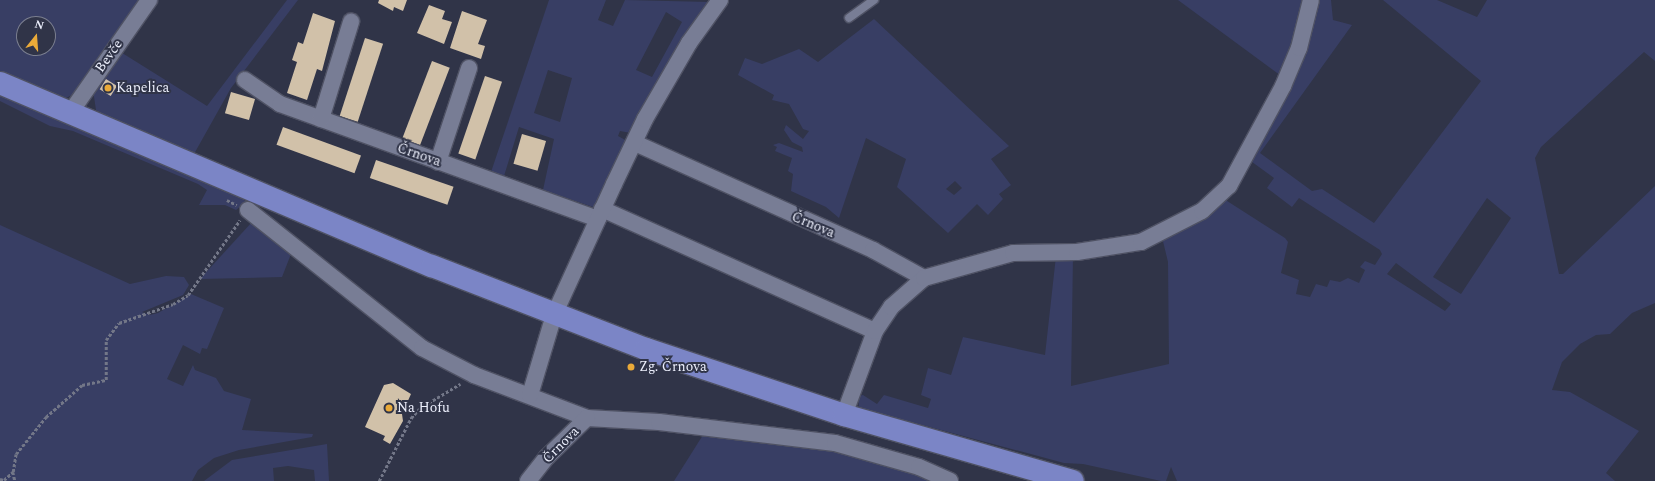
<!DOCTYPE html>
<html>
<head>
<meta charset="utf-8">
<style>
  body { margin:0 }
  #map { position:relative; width:1655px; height:481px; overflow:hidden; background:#303448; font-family:Spectral,serif }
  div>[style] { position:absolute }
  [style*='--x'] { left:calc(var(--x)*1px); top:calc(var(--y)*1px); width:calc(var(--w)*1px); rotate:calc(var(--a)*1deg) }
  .green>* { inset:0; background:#383e64 }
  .building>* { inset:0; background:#d1c1a9; transform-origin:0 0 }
  .path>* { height:2.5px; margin-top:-1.25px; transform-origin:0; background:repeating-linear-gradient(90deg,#737788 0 3px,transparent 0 5px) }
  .roads { filter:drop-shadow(1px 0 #4f5264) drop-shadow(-1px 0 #4f5264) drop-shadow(0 1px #4f5264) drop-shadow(0 -1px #4f5264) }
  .lane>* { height:8px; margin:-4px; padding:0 4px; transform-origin:4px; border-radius:4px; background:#787d95 }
  .street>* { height:16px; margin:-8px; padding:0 8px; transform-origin:8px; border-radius:8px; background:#787d95 }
  .primary>* { height:22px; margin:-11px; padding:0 11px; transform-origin:11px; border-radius:11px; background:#7b85c6 }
  .dots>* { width:11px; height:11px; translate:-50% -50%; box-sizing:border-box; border:2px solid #303448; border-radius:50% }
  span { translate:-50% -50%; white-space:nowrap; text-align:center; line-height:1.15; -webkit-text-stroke:4px #303448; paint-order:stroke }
  .street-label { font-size:14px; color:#eceffc }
  .poi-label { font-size:14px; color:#eceffc }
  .left { translate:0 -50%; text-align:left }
  .north { position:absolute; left:16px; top:16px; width:40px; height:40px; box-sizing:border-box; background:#303448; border:1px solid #7b7f90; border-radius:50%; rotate:17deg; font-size:11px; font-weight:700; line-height:16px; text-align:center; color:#eceffc }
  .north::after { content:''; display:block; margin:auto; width:14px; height:18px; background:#eaaa39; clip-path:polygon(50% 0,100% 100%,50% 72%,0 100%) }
</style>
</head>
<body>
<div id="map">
  <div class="green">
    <div style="clip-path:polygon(evenodd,0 0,140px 0,76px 93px,66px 98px,0 74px,0 0,24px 24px,48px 24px,48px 48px,24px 48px,24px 24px)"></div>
    <div style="clip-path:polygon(287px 0,298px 0,231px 88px,194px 154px,108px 119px,96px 110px,93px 90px,119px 51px,207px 106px)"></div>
    <div style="clip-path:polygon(evenodd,549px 0,606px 0,598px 20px,613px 26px,625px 0,710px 2px,631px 133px,620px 131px,618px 136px,627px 141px,627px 147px,593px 207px,543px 190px,554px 139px,519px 127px,504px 176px,491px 172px,549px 0,666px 12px,682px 22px,652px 77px,636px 70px,666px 12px,549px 0,548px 70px,572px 78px,560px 122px,534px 113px,548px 70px)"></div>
    <div style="clip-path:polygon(1178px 0,1307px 0,1284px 78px)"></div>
    <div style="clip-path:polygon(evenodd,1313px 0,1331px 0,1333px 20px,1352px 25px,1260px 153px,1312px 191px,1322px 189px,1374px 223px,1481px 81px,1383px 0,1437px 0,1477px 17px,1487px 0,1655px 0,1655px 61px,1644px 52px,1541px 147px,1535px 158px,1559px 274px,1563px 274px,1655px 186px,1655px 303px,1632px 313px,1610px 334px,1596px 335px,1580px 344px,1562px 362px,1552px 390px,1570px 392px,1639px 431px,1606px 473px,1615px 481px,1177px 481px,1171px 467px,1166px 481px,1161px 481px,1083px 464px,1064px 463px,859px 408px,858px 396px,863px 395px,877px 404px,884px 395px,928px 408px,931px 399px,921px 395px,928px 368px,951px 375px,963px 337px,1045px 355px,1056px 256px,1073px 255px,1071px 386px,1169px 364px,1168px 262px,1162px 237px,1224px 199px,1285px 238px,1288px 242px,1281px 273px,1299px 280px,1296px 294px,1310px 297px,1316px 284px,1327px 287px,1330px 280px,1340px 282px,1348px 278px,1359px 283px,1365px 270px,1360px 267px,1365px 261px,1375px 265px,1382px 254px,1380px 250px,1299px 198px,1292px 207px,1267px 188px,1274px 178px,1248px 159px,1313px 0,1487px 198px,1511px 218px,1461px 294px,1433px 277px,1487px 198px,1313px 0,1396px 263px,1451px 304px,1445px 311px,1387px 274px,1396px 263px)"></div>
    <div style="clip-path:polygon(evenodd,874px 19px,1009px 146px,991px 159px,1011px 185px,999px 194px,1003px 199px,988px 215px,977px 204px,948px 233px,897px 187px,906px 159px,866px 138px,839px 218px,826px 207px,791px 191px,793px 174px,788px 171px,792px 158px,775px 151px,777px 147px,773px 145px,779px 143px,803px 152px,802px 147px,792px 142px,784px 130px,786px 125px,803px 139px,809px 131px,803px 129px,789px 104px,772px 100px,774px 95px,738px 75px,745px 58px,762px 64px,799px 49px,818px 62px,874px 19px,955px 181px,962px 188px,954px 195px,946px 189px,955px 181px)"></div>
    <div style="clip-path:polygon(0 94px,242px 195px,247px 206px,242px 205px,236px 210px,225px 205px,199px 205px,207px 190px,198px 184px,73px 131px,50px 126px,0 101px)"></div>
    <div style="clip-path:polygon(252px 222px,291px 254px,282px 277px,200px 279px)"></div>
    <div style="clip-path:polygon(0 225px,130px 284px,166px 276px,184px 277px,189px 285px,183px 295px,142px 312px,150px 315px,158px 313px,191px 294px,224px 308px,207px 349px,202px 348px,200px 354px,183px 345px,167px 379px,183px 386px,193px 365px,195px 370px,216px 378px,224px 391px,251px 399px,242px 430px,313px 434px,312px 437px,239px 450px,214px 458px,198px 470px,192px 481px,0 481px)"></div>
    <div style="clip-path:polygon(703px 435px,786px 441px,880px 460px,935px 481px,674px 481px)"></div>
    <div style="clip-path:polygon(327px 444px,329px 481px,315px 481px,314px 470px,288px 466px,273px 468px,274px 481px,204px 481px,232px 460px)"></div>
  </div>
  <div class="building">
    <div style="clip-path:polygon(379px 0,407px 0,403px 11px,394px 7px,393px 11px,378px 3px)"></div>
    <div style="clip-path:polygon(429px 5px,445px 11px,442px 19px,452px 22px,444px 44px,417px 33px)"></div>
    <div style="clip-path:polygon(462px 11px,487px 20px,478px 44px,485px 46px,481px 59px,450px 48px)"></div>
    <div style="clip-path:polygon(313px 13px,335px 21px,322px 71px,317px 69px,307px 100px,287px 93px,297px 62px,292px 60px,298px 42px,303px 44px)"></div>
    <div style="left:365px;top:38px;width:19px;height:82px;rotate:18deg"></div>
    <div style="left:432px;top:61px;width:19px;height:83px;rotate:21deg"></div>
    <div style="left:485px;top:76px;width:18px;height:82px;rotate:19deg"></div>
    <div style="left:106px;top:79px;width:13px;height:12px;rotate:32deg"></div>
    <div style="left:231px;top:92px;width:25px;height:22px;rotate:16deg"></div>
    <div style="left:283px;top:127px;width:83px;height:19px;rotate:20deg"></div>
    <div style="left:522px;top:134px;width:25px;height:31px;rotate:16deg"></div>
    <div style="left:376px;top:160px;width:82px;height:19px;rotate:19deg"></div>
    <div style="clip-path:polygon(393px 383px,411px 394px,402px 414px,403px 421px,390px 444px,383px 440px,385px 436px,365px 427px,384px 385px)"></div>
  </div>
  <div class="path">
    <div style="--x:227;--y:200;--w:11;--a:27"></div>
    <div style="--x:13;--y:472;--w:9;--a:77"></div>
    <div style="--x:0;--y:479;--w:4;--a:14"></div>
    <div style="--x:4;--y:480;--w:12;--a:-42"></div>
    <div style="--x:13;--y:472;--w:18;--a:-81"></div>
    <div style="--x:16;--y:454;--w:48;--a:-51"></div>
    <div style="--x:46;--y:417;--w:48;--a:-41.6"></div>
    <div style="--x:82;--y:385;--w:25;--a:-12"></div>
    <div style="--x:106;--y:380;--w:40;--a:-90"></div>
    <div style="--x:106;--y:340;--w:21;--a:-53"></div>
    <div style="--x:119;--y:323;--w:57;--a:-19.4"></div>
    <div style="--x:173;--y:304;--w:17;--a:-31"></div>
    <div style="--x:188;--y:295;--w:91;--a:-55.3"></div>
    <div style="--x:379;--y:481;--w:71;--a:-63.1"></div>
    <div style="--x:411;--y:418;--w:13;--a:-48"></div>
    <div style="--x:420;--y:408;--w:47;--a:-31"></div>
  </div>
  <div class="roads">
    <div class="lane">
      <div style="--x:849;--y:18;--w:31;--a:-36"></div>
    </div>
    <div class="street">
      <div style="--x:245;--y:80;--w:42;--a:34.4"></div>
      <div style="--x:280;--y:104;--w:338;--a:19.9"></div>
      <div style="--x:70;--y:113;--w:138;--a:-55"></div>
      <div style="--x:321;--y:119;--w:102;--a:-72.8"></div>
      <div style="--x:635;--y:143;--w:261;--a:24.2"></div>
      <div style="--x:873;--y:250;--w:58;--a:28.8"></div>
      <div style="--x:438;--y:162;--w:99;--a:-71.7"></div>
      <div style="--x:602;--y:209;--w:299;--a:24.1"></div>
      <div style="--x:248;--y:210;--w:222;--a:38.4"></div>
      <div style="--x:422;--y:348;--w:59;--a:27.4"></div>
      <div style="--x:474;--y:375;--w:121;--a:20.8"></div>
      <div style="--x:587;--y:418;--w:72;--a:3.2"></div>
      <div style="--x:659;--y:422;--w:177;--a:6.8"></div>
      <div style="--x:835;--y:443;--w:87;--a:15.9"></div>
      <div style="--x:919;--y:467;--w:34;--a:24"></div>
      <div style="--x:530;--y:395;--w:84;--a:-73.3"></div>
      <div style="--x:554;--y:315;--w:144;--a:-65.4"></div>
      <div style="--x:614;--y:184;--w:72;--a:-64.5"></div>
      <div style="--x:645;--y:119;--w:88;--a:-59.9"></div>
      <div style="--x:689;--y:43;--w:53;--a:-54.2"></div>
      <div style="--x:844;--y:415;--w:90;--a:-69.7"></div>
      <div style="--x:875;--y:331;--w:29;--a:-56"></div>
      <div style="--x:891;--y:307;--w:44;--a:-41.3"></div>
      <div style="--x:924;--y:278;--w:92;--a:-15.7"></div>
      <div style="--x:1013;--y:253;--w:64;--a:-0.9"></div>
      <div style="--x:1077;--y:252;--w:65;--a:-8.9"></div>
      <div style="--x:1141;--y:242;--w:68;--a:-26.9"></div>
      <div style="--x:1202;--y:211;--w:37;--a:-43"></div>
      <div style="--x:1229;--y:186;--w:114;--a:-61.6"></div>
      <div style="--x:1283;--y:86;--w:41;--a:-67.2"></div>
      <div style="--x:1299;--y:48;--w:49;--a:-76"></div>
      <div style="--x:528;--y:481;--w:31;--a:-52"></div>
      <div style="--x:547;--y:457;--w:56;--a:-44.3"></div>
    </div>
    <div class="primary">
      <div style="--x:0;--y:83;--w:469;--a:23"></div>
      <div style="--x:432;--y:266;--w:230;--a:21.2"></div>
      <div style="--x:646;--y:349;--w:209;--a:18.4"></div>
      <div style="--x:844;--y:415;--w:238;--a:16.1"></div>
    </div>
  </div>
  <div class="dots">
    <div style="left:108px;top:88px;background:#eaaa39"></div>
    <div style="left:631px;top:367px;background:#eaaa39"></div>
    <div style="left:389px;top:408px;background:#eaaa39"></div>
  </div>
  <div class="street-label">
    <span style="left:109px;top:56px;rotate:-55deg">Bevče</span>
    <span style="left:419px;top:155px;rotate:19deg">Črnova</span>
    <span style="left:813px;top:225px;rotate:23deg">Črnova</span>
    <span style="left:561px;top:445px;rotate:-45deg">Črnova</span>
  </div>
  <div class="poi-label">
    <span class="left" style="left:116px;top:88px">Kapelica</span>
    <span class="left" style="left:639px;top:367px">Zg. Črnova</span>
    <span class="left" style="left:397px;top:408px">Na Hofu</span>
  </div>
  <div class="north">N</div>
</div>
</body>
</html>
